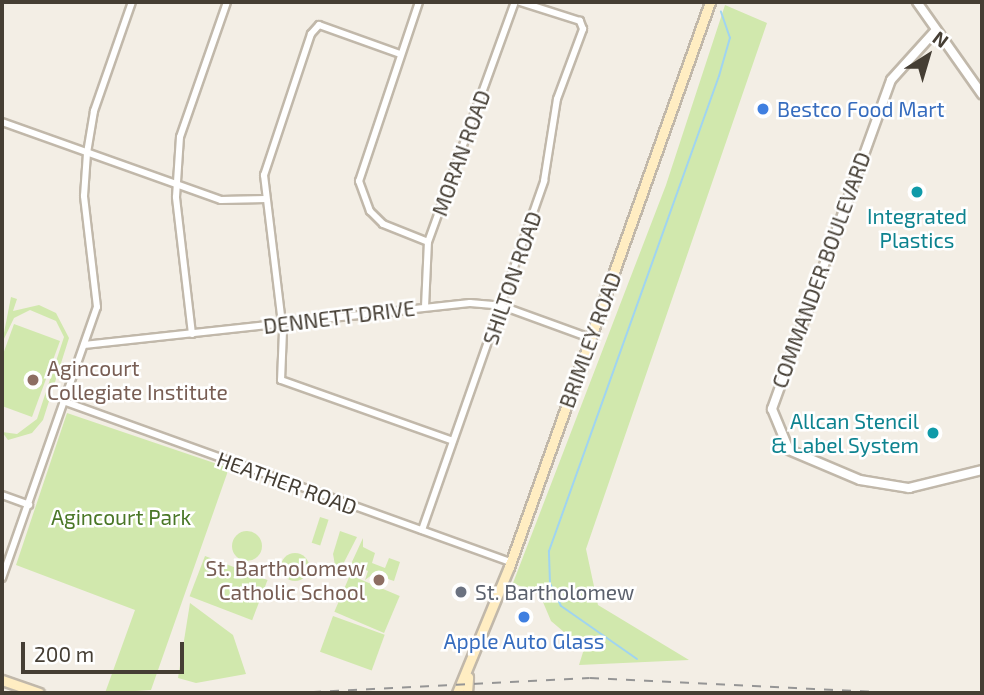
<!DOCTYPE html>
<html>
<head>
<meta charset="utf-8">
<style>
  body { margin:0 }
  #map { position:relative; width:984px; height:695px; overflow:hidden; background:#f3eee5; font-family:"Exo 2",sans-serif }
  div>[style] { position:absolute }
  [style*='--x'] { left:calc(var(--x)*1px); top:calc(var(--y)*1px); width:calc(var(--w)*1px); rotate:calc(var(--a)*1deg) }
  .green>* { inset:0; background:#d1e8ad; transform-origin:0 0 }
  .round { border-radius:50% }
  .stream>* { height:2px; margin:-1px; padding:0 1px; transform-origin:1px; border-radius:1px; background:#a0d4f1 }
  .roads { filter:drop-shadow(2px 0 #c1b8aa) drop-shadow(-2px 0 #c1b8aa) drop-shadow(0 2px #c1b8aa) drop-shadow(0 -2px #c1b8aa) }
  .minor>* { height:6px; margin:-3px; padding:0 3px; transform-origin:3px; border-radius:3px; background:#fff }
  .tertiary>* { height:8px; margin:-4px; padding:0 4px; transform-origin:4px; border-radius:4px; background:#fff }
  .secondary>* { height:9px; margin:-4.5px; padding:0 4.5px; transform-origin:4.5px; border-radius:4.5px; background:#ffedc2 }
  .rail>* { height:2px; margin-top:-1px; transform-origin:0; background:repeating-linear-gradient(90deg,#959595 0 9px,transparent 0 18px) }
  .dots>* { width:19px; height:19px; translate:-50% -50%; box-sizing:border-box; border:4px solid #fff; border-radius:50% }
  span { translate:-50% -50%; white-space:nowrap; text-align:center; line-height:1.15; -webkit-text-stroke:5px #fff; paint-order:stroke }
  .shop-label { font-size:21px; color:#366cbe }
  .left { translate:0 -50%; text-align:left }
  .street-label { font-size:21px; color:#453e34 }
  .culture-label { font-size:21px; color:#0d838f }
  .right { translate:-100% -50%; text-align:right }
  .education-label { font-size:21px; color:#785e54 }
  .park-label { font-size:21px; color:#4a7727 }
  .worship-label { font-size:21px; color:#5b616d }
  .frame { position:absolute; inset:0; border:4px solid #453e34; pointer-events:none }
  .north { position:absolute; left:893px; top:21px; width:70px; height:70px; -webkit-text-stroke:5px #fff; paint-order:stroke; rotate:37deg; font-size:19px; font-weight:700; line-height:28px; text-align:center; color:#453e34 }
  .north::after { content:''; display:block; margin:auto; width:24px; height:32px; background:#453e34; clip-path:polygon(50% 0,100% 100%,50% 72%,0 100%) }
  .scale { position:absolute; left:21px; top:642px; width:163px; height:32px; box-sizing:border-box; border:4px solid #453e34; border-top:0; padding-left:9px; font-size:21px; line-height:24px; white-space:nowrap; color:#453e34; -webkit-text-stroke:5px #fff; paint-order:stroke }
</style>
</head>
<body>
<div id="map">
  <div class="green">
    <div style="clip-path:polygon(725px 5px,767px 23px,586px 549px,598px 605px,689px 660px,579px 665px,584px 649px,551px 621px,540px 595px,513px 583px,666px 185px)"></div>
    <div style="clip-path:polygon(11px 297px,17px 299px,13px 311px,39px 305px,56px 313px,69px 338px,43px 420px,32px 433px,8px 440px,2px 432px,17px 434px,37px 419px,64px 337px,56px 321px,30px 310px,14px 318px,2px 343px)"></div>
    <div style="clip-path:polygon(14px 324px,60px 341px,32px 417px,2px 406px,2px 357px)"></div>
    <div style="clip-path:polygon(67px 413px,229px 468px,151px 690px,105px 693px,135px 610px,16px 565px)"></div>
    <div style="left:320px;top:517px;width:9px;height:27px;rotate:18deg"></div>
    <div class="round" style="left:232px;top:531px;width:30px;height:30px"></div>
    <div style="clip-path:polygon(340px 531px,357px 537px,337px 576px,333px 554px)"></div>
    <div style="clip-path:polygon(363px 538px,363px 547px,375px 553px,372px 563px,385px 568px,389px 558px,400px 562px,394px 581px,373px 574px,365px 580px,368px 571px,351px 564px)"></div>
    <div class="round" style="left:281px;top:553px;width:28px;height:28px"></div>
    <div style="left:205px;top:556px;width:67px;height:43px;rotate:21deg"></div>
    <div style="left:350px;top:575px;width:54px;height:40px;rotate:23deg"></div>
    <div style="clip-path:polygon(190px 603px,233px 635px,246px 674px,196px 683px,178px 678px)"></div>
    <div style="left:333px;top:616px;width:55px;height:38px;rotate:20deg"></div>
  </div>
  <div class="stream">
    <div style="--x:637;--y:659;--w:93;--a:-145.1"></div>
    <div style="--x:561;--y:606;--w:25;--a:-116"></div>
    <div style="--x:550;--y:583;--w:32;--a:-92"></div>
    <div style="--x:549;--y:551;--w:505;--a:-70.31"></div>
    <div style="--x:719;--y:76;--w:40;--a:-74"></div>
    <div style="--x:730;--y:38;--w:28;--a:-109"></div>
  </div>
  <div class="roads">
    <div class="minor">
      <div style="--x:419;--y:2;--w:189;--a:108.5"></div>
      <div style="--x:359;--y:181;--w:32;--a:70"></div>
      <div style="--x:370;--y:211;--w:18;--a:45"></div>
      <div style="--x:383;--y:224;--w:48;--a:21.8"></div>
      <div style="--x:400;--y:54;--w:86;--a:-160.3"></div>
      <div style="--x:319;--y:25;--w:12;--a:132"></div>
      <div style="--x:311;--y:34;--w:149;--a:108.4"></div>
      <div style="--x:264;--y:175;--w:157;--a:83.1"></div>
      <div style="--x:283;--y:331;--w:49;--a:92.3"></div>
      <div style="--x:281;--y:380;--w:182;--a:19.5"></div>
      <div style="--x:2;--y:122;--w:232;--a:19.6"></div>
      <div style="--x:221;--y:200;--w:45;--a:-1.3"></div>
      <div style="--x:425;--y:307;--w:65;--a:-87.4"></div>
      <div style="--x:428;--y:242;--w:255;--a:-70.1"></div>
      <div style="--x:192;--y:334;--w:138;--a:-96.7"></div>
      <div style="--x:176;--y:197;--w:60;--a:-86.2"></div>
      <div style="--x:180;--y:137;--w:143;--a:-70.8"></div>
      <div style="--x:84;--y:345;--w:388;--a:-6.2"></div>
      <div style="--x:470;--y:303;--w:32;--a:5"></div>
      <div style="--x:502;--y:306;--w:94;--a:20"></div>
      <div style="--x:63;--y:401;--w:476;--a:19.8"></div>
      <div style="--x:2;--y:495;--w:29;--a:20"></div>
      <div style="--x:422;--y:530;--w:370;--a:-70.7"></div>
      <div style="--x:544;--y:181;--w:83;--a:-81"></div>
      <div style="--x:557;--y:99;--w:75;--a:-69.6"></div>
      <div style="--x:583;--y:29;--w:9;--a:-111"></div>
      <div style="--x:580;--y:21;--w:63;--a:-162.4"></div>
      <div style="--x:2;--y:578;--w:287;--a:-70.7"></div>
      <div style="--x:97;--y:307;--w:112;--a:-96.7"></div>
      <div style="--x:84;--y:196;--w:43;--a:-86"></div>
      <div style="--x:87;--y:153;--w:43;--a:-80.5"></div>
      <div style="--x:94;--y:111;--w:115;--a:-70.8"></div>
    </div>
    <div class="tertiary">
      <div style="--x:917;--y:2;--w:113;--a:54.8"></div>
      <div style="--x:936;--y:30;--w:67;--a:132"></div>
      <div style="--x:891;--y:80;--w:350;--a:109.9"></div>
      <div style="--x:772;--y:409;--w:44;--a:67.5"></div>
      <div style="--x:789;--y:450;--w:77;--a:22.9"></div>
      <div style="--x:860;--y:480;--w:50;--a:9.3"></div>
      <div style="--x:909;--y:488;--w:75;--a:-13.9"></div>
    </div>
    <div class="secondary">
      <div style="--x:2;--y:680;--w:39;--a:19"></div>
      <div style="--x:457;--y:693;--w:136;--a:-67.6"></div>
      <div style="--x:509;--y:567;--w:600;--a:-70.42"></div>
      <div style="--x:467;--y:693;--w:16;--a:-86"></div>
    </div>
  </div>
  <div class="rail">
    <div style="--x:472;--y:692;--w:130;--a:0.4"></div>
    <div style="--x:294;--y:693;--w:296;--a:-2.9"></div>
    <div style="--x:590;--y:678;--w:304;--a:2.8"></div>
  </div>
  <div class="dots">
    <div style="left:763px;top:109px;background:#3f7fe0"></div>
    <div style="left:917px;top:192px;background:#0f9aa8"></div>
    <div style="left:33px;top:380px;background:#8d6e63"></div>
    <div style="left:933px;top:433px;background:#0f9aa8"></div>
    <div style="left:379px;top:580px;background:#8d6e63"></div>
    <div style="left:461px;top:592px;background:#6b7280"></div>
    <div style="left:524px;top:617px;background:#3f7fe0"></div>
  </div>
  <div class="shop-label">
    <span class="left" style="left:777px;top:109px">Bestco Food Mart</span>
    <span style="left:524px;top:641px">Apple Auto Glass</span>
  </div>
  <div class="street-label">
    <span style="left:461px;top:153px;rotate:-70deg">MORAN ROAD</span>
    <span style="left:821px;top:270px;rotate:-70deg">COMMANDER BOULEVARD</span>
    <span style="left:512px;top:278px;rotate:-71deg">SHILTON ROAD</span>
    <span style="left:339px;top:317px;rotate:-7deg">DENNETT DRIVE</span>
    <span style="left:590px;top:340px;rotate:-70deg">BRIMLEY ROAD</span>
    <span style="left:287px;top:483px;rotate:20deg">HEATHER ROAD</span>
  </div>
  <div class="culture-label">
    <span style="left:917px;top:228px">Integrated<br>Plastics</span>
    <span class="right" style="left:919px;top:433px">Allcan Stencil<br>&amp; Label System</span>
  </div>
  <div class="education-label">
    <span class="left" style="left:47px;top:380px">Agincourt<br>Collegiate Institute</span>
    <span class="right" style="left:365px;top:580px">St. Bartholomew<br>Catholic School</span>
  </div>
  <div class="park-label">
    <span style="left:121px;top:517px">Agincourt Park</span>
  </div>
  <div class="worship-label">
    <span class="left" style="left:475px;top:592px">St. Bartholomew</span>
  </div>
  <div class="frame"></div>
  <div class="north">N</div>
  <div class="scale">200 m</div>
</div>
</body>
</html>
